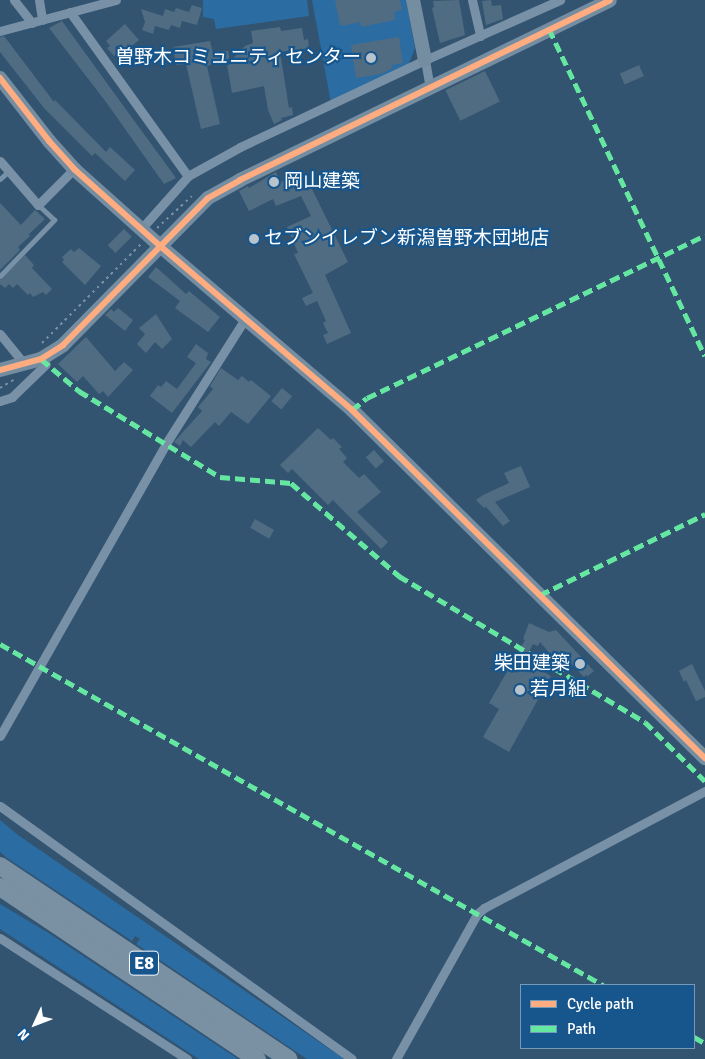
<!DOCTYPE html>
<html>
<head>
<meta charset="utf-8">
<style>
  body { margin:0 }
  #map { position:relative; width:705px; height:1059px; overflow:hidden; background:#325471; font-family:Signika,"Noto Sans JP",sans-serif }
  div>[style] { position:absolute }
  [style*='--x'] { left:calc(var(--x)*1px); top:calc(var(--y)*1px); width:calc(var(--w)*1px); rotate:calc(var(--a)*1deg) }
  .green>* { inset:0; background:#2b6ca3 }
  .building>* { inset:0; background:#506c83; transform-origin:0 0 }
  .path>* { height:2px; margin-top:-1px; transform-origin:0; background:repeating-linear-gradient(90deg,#7991a6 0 2.5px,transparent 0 6.5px) }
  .lane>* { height:4.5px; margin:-2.25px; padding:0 2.25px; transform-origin:2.25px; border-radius:2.25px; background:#7991a6 }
  .street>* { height:9px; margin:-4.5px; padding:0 4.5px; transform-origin:4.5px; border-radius:4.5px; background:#7991a6 }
  .secondary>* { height:14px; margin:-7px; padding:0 7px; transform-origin:7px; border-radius:7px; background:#758da1 }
  .highway>* { height:18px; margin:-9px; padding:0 9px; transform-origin:9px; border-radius:9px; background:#7a91a4 }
  .quiet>* { height:5px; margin-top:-2.5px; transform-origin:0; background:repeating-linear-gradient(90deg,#66e7a1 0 10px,transparent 0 15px) }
  .cycleway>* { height:6px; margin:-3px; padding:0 3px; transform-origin:3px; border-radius:3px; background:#ffac80 }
  .dots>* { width:14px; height:14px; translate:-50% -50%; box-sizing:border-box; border:2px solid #17568c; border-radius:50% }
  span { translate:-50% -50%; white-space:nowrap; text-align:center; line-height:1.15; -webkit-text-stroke:4.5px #17568c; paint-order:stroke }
  .shield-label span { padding:1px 4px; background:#17568c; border:1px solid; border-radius:4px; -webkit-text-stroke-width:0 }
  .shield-label { font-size:18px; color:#fff; font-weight:700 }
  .poi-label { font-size:19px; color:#fff }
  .right { translate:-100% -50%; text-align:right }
  .left { translate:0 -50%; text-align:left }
  .legend { position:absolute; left:520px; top:984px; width:175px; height:65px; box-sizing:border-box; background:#17568c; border:1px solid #749aba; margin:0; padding:6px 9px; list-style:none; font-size:15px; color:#fff }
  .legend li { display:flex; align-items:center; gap:10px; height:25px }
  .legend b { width:25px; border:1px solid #749aba }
  .north { position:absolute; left:10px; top:999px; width:50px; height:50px; -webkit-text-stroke:4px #17568c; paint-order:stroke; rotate:227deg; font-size:14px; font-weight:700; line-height:20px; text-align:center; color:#fff }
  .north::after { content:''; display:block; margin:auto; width:18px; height:22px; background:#fff; clip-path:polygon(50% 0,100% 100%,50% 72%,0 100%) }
</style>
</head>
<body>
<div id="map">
  <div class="green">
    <div style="clip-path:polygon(203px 0,307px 0,309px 16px,216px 29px,214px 19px,203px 17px)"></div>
    <div style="clip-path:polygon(312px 0,406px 0,415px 48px,408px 66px,331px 103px)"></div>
    <div style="clip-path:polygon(0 820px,18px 835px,344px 1059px,307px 1059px,136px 944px,140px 939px,135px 936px,132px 941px,7px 858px,0 852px)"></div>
    <div style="clip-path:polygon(0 904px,47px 932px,238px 1059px,199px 1059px,0 929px)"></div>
  </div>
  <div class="building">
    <div style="clip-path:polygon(335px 0,400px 0,402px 10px,394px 12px,395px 20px,361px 27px,360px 22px,340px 26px)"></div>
    <div style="clip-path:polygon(459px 0,465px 35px,440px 43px,432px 8px,434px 7px,433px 1px)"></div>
    <div style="clip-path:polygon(491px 0,492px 6px,501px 5px,503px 19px,486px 25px,482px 1px)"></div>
    <div style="clip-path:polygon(192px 5px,202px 8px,197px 25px,182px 21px,180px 28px,171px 25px,169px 30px,155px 26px,153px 34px,142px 30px,145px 22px,141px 9px,163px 16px,165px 9px,174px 12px,176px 8px,189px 12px)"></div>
    <div style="clip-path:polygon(62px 21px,122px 104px,176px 178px,164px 184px,106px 102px,49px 28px)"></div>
    <div style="clip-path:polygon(125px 24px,139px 40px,123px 53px,120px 50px,114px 56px,107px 48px,110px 46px,106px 41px)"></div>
    <div style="clip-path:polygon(280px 27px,281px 31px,302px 28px,304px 40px,308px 39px,309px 48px,280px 52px,289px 108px,292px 107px,293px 115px,281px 118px,282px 120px,274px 124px,268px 110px,264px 86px,232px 93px,227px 65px,245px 46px,253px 43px,251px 31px)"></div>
    <div style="clip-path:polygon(4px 36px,54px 102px,55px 100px,106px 152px,110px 147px,135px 170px,125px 181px,95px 153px,92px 156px,44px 108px,0 52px,0 37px)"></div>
    <div style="clip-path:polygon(399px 37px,403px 63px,392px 65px,393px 68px,381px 74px,356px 78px,351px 45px)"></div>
    <div style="clip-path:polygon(210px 41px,213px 53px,228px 51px,230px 61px,207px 66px,220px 124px,201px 129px,186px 64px,176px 65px,173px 47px)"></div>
    <div style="left:639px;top:65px;width:12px;height:21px;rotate:66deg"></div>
    <div style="left:485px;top:71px;width:34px;height:44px;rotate:64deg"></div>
    <div style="clip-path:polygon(303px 171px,348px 262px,325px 275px,351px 333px,327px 344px,323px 335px,328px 333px,323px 323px,326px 321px,317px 301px,306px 306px,302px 298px,313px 293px,294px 254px,298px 253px,287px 227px,311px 216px,301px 196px,276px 206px,273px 199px,249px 211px,239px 191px,248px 186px,249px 188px,276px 172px,281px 182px)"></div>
    <div style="clip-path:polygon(0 203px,21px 225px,35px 210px,45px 219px,29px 234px,30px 236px,18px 247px,20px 250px,0 270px)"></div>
    <div style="left:124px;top:229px;width:11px;height:23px;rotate:45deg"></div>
    <div style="clip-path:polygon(79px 248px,101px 266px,85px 285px,62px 262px,64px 260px,62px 257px,71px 249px,74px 252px)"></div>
    <div style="clip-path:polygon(25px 255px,34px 265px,32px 268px,52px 289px,46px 295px,43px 292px,33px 297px,30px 293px,28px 295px,17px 284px,13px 288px,9px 284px,5px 288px,0 284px,0 280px)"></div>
    <div style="clip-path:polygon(156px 267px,186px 294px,189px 291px,220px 317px,208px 332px,175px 308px,180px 301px,148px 277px)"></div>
    <div style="clip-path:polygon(118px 308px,133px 320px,125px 331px,105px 315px,111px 309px,114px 312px)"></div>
    <div style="clip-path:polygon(156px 314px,172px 339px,162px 349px,155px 342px,146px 353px,137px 344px,145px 334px,139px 328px)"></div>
    <div style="clip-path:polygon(86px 337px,115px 371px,124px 362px,133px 370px,108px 397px,103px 391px,99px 394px,83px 376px,77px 382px,58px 364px)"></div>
    <div style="clip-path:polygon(196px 344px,208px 353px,206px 359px,211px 362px,172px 413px,150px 396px,158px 385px,161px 387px,166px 381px,177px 389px,196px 363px,187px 357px)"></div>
    <div style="clip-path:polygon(221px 368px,238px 380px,242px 376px,249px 382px,251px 380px,271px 396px,248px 424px,231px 412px,219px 426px,215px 422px,191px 447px,183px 440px,180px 446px,174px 442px,202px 411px,198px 407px,213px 389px,210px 386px)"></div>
    <div style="left:282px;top:388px;width:13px;height:17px;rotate:39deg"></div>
    <div style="clip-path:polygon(318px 428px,331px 440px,333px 438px,342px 447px,339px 449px,347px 458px,343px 462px,359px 478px,364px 474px,381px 492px,357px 512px,388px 542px,381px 549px,333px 500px,328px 505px,292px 469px,288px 473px,280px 465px)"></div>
    <div style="left:374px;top:450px;width:15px;height:11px;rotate:48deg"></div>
    <div style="clip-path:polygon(521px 466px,530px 487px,495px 502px,510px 521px,503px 526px,486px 507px,484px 508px,476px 500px,483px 495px,509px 483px,504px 473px)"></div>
    <div style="left:255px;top:519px;width:22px;height:10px;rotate:30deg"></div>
    <div style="clip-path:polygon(529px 623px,549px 632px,556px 630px,594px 671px,588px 676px,586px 675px,584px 677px,565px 657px,558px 663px,540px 642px,538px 646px,533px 644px,524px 661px,551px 676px,509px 752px,483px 737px,499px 709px,489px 703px,525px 640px,523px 639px)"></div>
    <div style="clip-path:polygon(692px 664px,705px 691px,705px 697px,696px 701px,686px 680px,684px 682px,679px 671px)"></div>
  </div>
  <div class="path">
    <div style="--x:157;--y:228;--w:47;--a:-42.4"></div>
    <div style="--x:42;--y:343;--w:140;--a:-45"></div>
    <div style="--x:0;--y:388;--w:17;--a:-31"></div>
  </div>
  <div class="lane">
    <div style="--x:0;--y:179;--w:12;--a:-42"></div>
    <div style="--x:0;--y:276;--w:78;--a:-46"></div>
    <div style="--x:54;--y:220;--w:22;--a:-137"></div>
  </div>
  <div class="street">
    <div style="--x:14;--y:0;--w:29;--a:52"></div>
    <div style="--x:39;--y:0;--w:20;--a:81"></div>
    <div style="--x:472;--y:0;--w:37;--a:77"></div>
    <div style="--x:70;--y:12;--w:202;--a:54.3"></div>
    <div style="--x:0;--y:31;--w:120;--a:-15"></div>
    <div style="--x:425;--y:60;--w:28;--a:80"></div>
    <div style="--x:0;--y:161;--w:58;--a:49.2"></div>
    <div style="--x:38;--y:205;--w:51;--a:-45"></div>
    <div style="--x:141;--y:229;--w:71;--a:-48.4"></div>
    <div style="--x:188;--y:176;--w:60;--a:-29.1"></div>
    <div style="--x:240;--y:147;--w:204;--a:-25.2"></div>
    <div style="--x:425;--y:60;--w:148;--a:-24"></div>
    <div style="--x:0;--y:334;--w:38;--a:51"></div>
    <div style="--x:0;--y:401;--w:13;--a:-18"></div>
    <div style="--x:12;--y:397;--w:47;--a:-44.1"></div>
    <div style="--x:0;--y:736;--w:335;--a:-60.4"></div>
    <div style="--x:165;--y:445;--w:149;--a:-57.6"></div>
    <div style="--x:0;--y:806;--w:433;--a:35.7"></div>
    <div style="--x:0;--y:938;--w:223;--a:32.9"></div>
    <div style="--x:396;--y:1059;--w:166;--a:-60.8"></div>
    <div style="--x:477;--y:914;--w:9;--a:-41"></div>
    <div style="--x:484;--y:908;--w:250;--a:-27.9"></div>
  </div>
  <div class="secondary">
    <div style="--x:413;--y:0;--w:61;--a:78.7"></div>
    <div style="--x:0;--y:78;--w:80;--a:52.1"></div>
    <div style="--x:49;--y:141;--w:38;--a:48"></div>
    <div style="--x:74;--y:169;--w:114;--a:41.8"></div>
    <div style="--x:159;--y:245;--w:254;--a:40.5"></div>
    <div style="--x:352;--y:410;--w:496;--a:44.6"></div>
    <div style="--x:0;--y:370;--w:42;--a:-15"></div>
    <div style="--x:41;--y:359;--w:26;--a:-32"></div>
    <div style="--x:63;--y:345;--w:206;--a:-45.4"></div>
    <div style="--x:208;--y:198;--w:37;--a:-29"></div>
    <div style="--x:240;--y:180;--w:411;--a:-25.9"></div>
  </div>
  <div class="highway">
    <div style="--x:0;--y:866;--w:347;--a:33.8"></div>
    <div style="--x:0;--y:887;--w:309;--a:33.8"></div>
  </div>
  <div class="quiet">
    <div style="--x:549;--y:29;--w:362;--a:64.5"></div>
    <div style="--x:41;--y:359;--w:50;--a:40.1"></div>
    <div style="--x:79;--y:391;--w:165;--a:31.4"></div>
    <div style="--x:220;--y:477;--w:71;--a:4.8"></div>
    <div style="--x:291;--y:483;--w:143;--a:40.7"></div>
    <div style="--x:399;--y:576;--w:286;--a:30.7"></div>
    <div style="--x:645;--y:722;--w:84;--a:44.5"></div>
    <div style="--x:352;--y:410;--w:19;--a:-39"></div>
    <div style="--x:367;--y:398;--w:375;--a:-25.7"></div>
    <div style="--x:540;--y:595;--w:184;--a:-26.1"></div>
    <div style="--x:0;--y:644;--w:693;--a:29.49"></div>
    <div style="--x:694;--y:1037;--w:13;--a:29"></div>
  </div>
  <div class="cycleway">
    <div style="--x:0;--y:78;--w:80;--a:52.1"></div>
    <div style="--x:49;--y:141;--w:38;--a:48"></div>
    <div style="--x:74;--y:169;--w:114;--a:41.8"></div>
    <div style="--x:159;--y:245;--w:254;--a:40.5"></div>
    <div style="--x:352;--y:410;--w:496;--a:44.6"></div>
    <div style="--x:0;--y:370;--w:42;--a:-15"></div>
    <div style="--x:41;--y:359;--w:26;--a:-32"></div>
    <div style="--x:63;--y:345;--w:206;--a:-45.4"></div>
    <div style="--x:208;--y:198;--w:37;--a:-29"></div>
    <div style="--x:240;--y:180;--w:411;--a:-25.9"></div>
  </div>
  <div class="dots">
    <div style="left:371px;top:58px;background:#b7c3cd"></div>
    <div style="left:274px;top:182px;background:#b7c3cd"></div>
    <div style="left:254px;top:239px;background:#b7c3cd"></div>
    <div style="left:580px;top:664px;background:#b7c3cd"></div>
    <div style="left:520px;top:690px;background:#b7c3cd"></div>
  </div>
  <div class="shield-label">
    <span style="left:144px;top:963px">E8</span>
  </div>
  <div class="poi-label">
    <span class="right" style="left:361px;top:58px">曽野木コミュニティセンター</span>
    <span class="left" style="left:284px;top:182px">岡山建築</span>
    <span class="left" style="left:264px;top:239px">セブンイレブン新潟曽野木団地店</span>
    <span class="right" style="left:570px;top:664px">柴田建築</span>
    <span class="left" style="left:530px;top:690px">若月組</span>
  </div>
  <ul class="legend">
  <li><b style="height:6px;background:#ffac80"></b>Cycle path</li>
  <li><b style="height:6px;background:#66e7a1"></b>Path</li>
  </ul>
  <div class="north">N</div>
</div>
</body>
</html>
